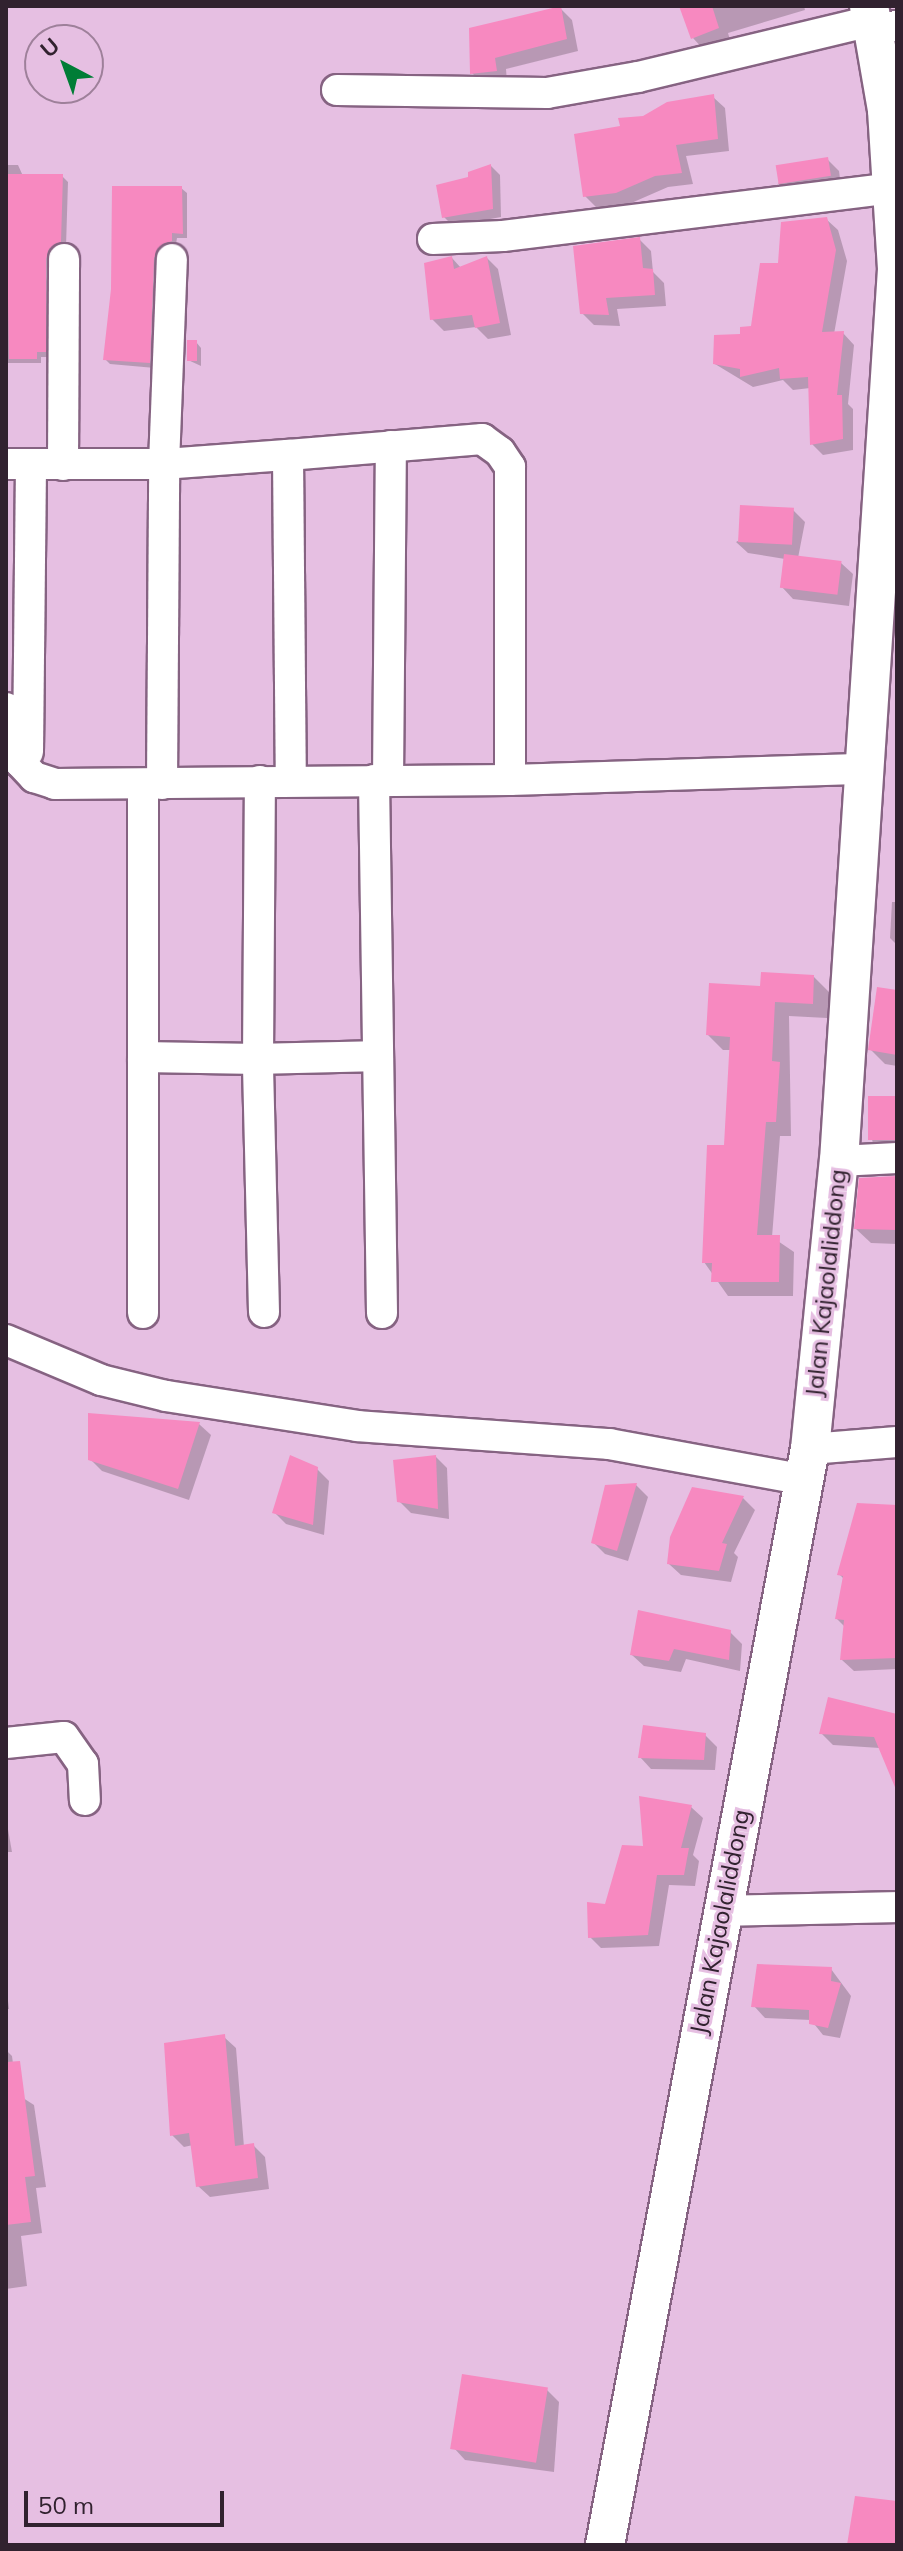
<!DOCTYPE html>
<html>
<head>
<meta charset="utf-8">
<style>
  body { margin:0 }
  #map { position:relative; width:903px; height:2551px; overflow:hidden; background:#e6bfe2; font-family:Mulish,sans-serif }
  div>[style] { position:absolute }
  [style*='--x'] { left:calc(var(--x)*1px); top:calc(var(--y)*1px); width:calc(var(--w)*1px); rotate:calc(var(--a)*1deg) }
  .shadow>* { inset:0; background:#0003 }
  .building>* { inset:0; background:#f789c0; transform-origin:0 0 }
  .roads { filter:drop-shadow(2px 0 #866382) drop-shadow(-2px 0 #866382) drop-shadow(0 2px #866382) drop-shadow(0 -2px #866382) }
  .minor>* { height:30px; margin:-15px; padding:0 15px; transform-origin:15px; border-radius:15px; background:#fff }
  .tertiary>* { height:38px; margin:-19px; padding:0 19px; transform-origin:19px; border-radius:19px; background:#fff }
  span { translate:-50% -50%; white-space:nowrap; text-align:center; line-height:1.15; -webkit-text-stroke:6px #e6bfe2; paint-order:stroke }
  .street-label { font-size:24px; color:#31222f }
  .frame { position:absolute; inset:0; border:8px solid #31222f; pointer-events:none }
  .north { position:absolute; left:24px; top:24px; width:80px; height:80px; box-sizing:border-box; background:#e6bfe2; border:2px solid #9e809a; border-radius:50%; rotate:319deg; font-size:22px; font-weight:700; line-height:32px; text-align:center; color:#31222f }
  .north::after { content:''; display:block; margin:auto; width:28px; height:36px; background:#007d36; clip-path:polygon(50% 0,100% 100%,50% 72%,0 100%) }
  .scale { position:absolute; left:24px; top:2491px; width:200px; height:36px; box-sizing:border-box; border:4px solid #31222f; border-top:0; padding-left:10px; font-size:24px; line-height:28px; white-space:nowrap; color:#31222f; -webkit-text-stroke:6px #e6bfe2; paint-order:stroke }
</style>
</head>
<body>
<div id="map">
  <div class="shadow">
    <div style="clip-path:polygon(681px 6px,804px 6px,805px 10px,728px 33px,730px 40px,704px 50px,693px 38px)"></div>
    <div style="clip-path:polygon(560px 8px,572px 20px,578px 51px,506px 69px,507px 82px,484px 85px,472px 73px)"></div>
    <div style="clip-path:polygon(713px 97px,725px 108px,729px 151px,686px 156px,693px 184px,668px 187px,629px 204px,597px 208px,585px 196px,622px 128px)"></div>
    <div style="clip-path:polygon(827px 159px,839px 171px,841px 187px,790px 195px,778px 183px)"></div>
    <div style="clip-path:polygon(6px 165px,18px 165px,23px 176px,62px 176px,68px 182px,66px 247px,50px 357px,41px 357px,41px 363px,6px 363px)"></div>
    <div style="clip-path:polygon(491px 166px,500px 175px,501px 217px,453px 226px,444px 217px)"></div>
    <div style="clip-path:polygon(181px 188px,187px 193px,187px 238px,177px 238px,155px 368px,110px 364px,105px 359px)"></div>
    <div style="clip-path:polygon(826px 219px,838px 230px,847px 261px,834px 334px,843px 333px,854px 345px,848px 404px,853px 409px,853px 450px,823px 455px,812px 444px,810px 388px,793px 390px,783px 380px,753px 387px,715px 364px,753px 327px,780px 265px)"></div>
    <div style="clip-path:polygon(639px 239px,651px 251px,653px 272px,664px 283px,666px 306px,617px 309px,620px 326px,594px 325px,582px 313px)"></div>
    <div style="clip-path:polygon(452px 258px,461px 268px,487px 258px,498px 269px,511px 335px,488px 339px,476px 327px,444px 331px,432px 319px)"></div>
    <div style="clip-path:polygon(196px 342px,201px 348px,201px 366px,188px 360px)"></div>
    <div style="clip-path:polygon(793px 510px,805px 522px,798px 558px,841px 563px,853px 574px,849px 606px,793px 599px,782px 587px,785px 559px,748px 553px,736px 542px)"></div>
    <div style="clip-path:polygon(892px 902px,897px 902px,897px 945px,890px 938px)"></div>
    <div style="clip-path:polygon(814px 977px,829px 992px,827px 1018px,789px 1016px,791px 1136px,780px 1136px,772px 1237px,794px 1252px,793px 1296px,728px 1296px,704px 1262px,726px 1147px,732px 1050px,723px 1050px,708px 1035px,762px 988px)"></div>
    <div style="clip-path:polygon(897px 992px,897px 1066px,885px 1064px,870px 1049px)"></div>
    <div style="clip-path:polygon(897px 1098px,897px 1155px,886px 1155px,872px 1141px)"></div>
    <div style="clip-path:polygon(897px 1176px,897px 1244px,871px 1243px,856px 1229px)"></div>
    <div style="clip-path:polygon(199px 1424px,211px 1435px,189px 1500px,102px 1471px,90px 1459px)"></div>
    <div style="clip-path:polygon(436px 1457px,447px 1468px,449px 1519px,411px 1513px,399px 1501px)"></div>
    <div style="clip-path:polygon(317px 1469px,329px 1481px,324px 1535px,286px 1524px,274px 1512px)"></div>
    <div style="clip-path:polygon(636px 1485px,648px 1497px,628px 1561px,605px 1554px,594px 1543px)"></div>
    <div style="clip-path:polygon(694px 1489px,743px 1498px,755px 1510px,734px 1553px,738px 1557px,731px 1582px,681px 1575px,669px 1564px)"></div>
    <div style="clip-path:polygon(897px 1507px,897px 1669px,854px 1671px,842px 1660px,845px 1627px,837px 1619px,844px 1579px,840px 1575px)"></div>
    <div style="clip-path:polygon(730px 1632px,742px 1644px,740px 1671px,686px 1659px,681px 1672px,644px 1666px,632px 1655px)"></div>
    <div style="clip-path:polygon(897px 1716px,897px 1765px,880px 1748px,833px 1745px,822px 1734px)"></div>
    <div style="clip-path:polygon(705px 1735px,717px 1747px,715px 1770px,651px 1769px,640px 1757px)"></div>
    <div style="clip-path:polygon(691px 1807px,703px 1818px,693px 1855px,699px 1861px,695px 1886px,669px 1885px,659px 1946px,601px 1948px,590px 1937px,645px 1848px)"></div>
    <div style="clip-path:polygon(6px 1818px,12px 1852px,6px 1852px)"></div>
    <div style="clip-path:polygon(831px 1969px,851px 1996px,840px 2038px,823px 2035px,811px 2020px,765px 2018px,754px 2006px)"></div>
    <div style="clip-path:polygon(6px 1985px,9px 2009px,6px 2009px)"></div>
    <div style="clip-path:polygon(224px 2037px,236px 2048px,244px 2147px,253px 2145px,265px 2157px,269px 2189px,210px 2197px,198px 2186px,193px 2145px,184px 2147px,172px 2135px)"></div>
    <div style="clip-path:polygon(6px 2050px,12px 2056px,17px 2094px,34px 2105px,46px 2187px,36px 2188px,42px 2233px,21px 2236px,27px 2286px,6px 2289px)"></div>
    <div style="clip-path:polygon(547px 2390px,559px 2402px,554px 2472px,465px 2460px,454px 2448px)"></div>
  </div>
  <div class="building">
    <div style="clip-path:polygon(561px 6px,567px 39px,495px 58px,497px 71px,470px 74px,469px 28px)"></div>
    <div style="clip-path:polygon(679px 6px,712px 6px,719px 28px,691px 39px)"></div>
    <div style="clip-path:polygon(714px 94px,718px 139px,676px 145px,682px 173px,655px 176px,616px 193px,583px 197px,574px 134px,620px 126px,618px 118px,643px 116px,667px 102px)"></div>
    <div style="left:828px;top:157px;width:19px;height:53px;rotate:81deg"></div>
    <div style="clip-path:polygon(491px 164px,493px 209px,442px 218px,436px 185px,468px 177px,468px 172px)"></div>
    <div style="clip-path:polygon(6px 174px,63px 174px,61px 242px,49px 249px,46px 259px,46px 352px,37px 352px,37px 359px,9px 359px)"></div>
    <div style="clip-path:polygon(112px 186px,182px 186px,183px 234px,172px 233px,172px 241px,163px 244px,154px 258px,150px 363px,103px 360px,111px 289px)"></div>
    <div style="clip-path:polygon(827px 217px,836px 250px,822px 332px,844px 331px,837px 395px,842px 395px,843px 439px,810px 445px,808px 377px,780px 379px,779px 368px,740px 377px,740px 369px,713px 364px,714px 335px,740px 334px,740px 327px,751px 326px,760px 263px,778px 263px,781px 222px)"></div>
    <div style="clip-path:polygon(640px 237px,643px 268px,653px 269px,655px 295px,606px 298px,609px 315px,580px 314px,573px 246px)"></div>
    <div style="clip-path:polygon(452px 256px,454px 269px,487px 256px,500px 323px,475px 328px,472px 315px,430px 320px,424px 263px)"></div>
    <div style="left:187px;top:340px;width:10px;height:21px"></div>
    <div style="left:740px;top:505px;width:54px;height:37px;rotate:3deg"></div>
    <div style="left:784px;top:554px;width:58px;height:34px;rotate:7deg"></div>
    <div style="clip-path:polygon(761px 972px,814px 975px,813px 1004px,775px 1002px,772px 1061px,780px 1062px,776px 1122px,766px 1122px,757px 1235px,780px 1235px,779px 1282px,711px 1282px,712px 1263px,702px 1263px,707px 1145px,724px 1145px,730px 1037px,706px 1035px,709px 983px,760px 986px)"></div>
    <div style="clip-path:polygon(877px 987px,897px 990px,897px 1055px,868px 1050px)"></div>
    <div style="left:897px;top:1096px;width:44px;height:29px;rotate:90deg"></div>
    <div style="clip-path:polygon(897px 1176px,897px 1230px,854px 1229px,859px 1178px)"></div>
    <div style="clip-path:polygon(88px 1413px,200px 1422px,178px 1489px,88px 1460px)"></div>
    <div style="clip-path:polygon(290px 1455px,318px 1467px,313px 1525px,272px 1513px)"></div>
    <div style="clip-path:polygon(436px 1455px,438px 1509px,397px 1502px,393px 1460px)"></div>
    <div style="clip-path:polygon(637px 1483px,617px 1551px,591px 1543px,605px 1485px)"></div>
    <div style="clip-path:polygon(692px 1487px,744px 1496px,722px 1543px,727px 1544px,719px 1571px,667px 1564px,670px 1537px)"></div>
    <div style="clip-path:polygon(857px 1503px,897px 1505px,897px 1658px,840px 1660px,844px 1620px,835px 1619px,843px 1576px,837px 1575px)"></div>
    <div style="clip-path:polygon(638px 1610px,731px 1630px,729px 1660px,674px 1649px,669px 1661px,630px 1655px)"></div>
    <div style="clip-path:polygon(828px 1697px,897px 1714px,897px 1792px,874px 1737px,819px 1734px)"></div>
    <div style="clip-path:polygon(643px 1725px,706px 1733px,704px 1760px,638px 1758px)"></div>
    <div style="clip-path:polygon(639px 1796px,692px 1805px,681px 1848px,689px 1848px,684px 1875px,657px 1875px,648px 1935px,588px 1938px,587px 1902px,605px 1904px,622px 1845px,643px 1846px)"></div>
    <div style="clip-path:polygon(757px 1964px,832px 1967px,831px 1981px,841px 1983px,828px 2028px,809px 2024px,809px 2010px,751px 2007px)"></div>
    <div style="clip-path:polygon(225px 2034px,235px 2146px,254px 2143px,258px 2178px,196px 2187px,189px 2133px,170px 2136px,164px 2043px)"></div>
    <div style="clip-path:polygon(20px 2061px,35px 2176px,25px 2177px,31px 2222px,6px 2225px,6px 2062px)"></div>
    <div style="left:462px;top:2374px;width:87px;height:76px;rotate:9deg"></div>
    <div style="clip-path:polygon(855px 2496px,897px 2501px,897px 2545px,847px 2545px)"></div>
  </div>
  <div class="roads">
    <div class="minor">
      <div style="--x:873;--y:29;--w:24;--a:-7"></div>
      <div style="--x:337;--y:90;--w:210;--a:0.8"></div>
      <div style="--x:547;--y:93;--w:92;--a:-10"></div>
      <div style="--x:638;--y:77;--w:240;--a:-13.5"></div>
      <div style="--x:433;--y:239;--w:70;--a:-2.5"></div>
      <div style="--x:503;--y:236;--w:394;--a:-7"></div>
      <div style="--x:288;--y:455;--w:195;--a:-4.7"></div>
      <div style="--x:482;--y:439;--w:22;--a:36"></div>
      <div style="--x:500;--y:452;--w:18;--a:56"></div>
      <div style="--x:510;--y:467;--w:313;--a:90"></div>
      <div style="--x:6;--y:464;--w:158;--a:0"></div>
      <div style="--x:164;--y:464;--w:205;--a:-87.8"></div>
      <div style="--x:63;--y:465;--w:206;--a:-89.7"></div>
      <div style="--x:6;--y:708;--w:56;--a:75.5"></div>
      <div style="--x:20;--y:762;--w:21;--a:47"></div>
      <div style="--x:34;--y:777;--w:22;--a:18"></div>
      <div style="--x:55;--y:784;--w:455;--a:-0.5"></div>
      <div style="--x:510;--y:780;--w:355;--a:-1.8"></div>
      <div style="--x:28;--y:752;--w:287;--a:-89.4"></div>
      <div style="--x:374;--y:780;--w:533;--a:89.14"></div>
      <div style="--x:388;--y:780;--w:334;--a:-89.5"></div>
      <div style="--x:143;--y:784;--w:273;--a:90"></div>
      <div style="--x:143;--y:1057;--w:115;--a:1"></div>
      <div style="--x:258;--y:1059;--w:278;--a:-89.6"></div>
      <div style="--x:162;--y:784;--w:320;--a:-89.6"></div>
      <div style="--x:164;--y:464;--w:124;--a:-4.2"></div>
      <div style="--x:288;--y:455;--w:324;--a:89.5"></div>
      <div style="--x:143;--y:1057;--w:256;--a:90"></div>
      <div style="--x:839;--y:1161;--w:58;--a:-3"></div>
      <div style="--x:264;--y:1312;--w:253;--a:-91.4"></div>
      <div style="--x:258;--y:1059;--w:120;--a:-1.4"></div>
      <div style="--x:6;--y:1340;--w:103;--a:22.8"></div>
      <div style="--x:101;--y:1380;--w:67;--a:13.8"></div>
      <div style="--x:166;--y:1396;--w:193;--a:8.9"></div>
      <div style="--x:357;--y:1426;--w:253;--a:4.1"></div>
      <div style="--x:609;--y:1444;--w:200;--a:10.4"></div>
      <div style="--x:810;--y:1449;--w:87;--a:-4.6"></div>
      <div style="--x:6;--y:1743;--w:58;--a:-5.9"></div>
      <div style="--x:64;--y:1737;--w:33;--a:55"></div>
      <div style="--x:83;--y:1764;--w:36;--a:87"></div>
      <div style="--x:721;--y:1911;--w:176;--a:-1.3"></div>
    </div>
    <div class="tertiary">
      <div style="--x:605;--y:2545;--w:1115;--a:-79.41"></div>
      <div style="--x:810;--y:1449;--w:289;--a:-84.3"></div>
      <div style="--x:839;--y:1161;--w:894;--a:-86.28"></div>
      <div style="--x:897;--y:269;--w:159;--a:-93.6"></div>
      <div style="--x:887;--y:110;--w:106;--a:-99.8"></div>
    </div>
  </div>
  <div class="street-label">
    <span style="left:826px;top:1283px;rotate:-84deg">Jalan Kajaolaliddong</span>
    <span style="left:720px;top:1922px;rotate:-79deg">Jalan Kajaolaliddong</span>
  </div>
  <div class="frame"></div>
  <div class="north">U</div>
  <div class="scale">50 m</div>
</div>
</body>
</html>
